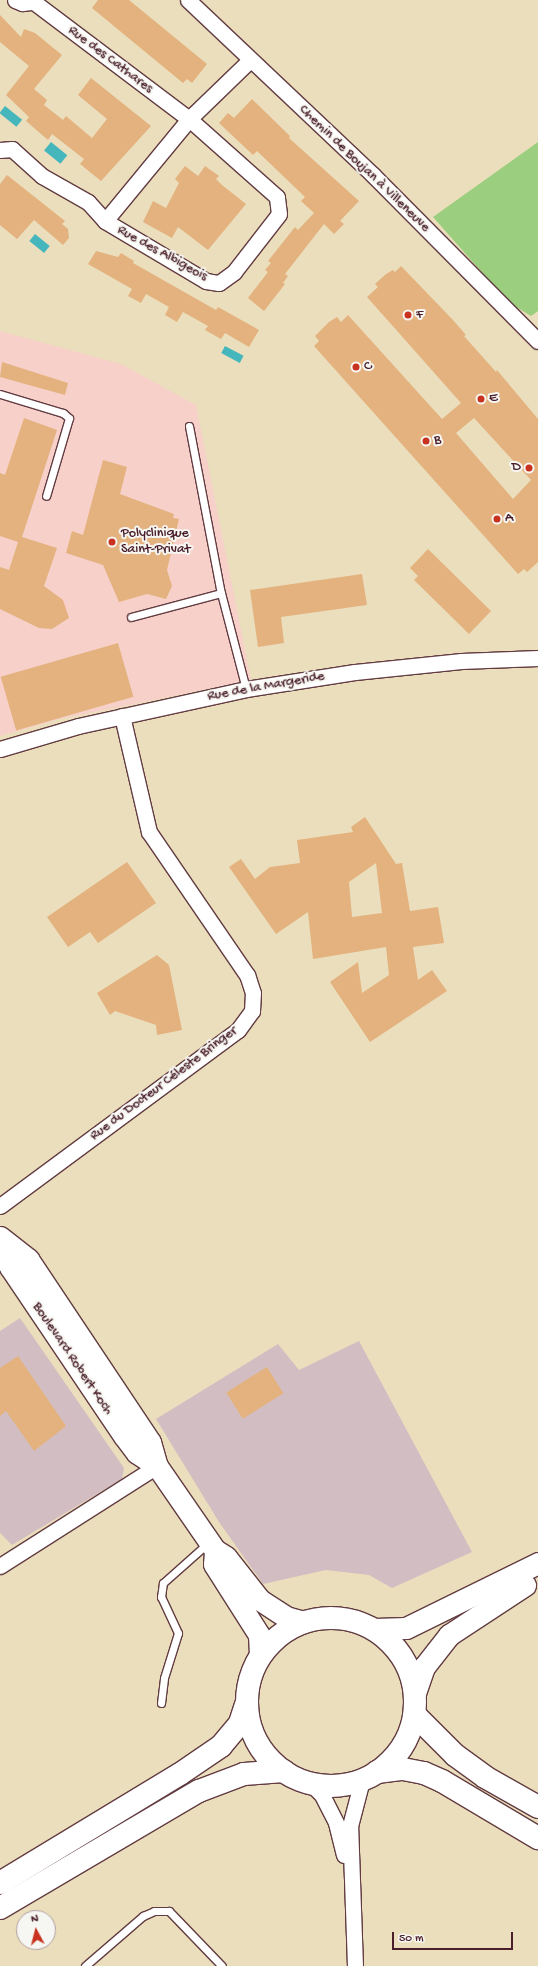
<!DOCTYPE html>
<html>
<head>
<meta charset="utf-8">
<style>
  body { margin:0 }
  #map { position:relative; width:538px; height:1966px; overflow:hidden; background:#ebdebc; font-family:"Gochi Hand",sans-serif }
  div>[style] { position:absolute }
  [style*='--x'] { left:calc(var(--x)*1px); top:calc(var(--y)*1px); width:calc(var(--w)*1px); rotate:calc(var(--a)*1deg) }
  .built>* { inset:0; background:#f7d0ca }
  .industrial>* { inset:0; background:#d2bec2 }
  .green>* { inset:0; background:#9bce7e }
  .water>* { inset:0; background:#46b6bd; transform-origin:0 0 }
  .building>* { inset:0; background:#e3b27e; transform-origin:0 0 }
  .roads { filter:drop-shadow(1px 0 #623c41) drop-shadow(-1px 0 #623c41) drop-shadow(0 1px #623c41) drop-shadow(0 -1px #623c41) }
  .lane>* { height:7px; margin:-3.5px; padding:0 3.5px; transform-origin:3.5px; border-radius:3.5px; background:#fff }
  .street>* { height:15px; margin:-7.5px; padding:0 7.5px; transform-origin:7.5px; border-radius:7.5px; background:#fff }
  .secondary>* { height:21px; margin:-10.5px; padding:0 10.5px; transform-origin:10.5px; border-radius:10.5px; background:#fff }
  .primary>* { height:22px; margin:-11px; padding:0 11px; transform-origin:11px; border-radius:11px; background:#fff }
  .primary>.ring { margin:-11px; padding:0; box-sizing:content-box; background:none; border:22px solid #fff; border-radius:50% }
  .highway>* { height:22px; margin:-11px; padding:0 11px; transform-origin:11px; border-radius:11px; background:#fff }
  .dots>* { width:11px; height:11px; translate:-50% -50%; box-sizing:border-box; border:2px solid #f6f6f2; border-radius:50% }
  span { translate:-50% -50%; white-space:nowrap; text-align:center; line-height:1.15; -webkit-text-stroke:4px #f6f6f2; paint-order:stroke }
  .street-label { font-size:14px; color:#4a1f2b }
  .poi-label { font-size:14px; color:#4a1f2b }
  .left { translate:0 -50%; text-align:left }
  .right { translate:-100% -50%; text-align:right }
  .north { position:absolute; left:16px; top:1910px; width:40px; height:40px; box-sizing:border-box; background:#f6f6f2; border:1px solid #b1a0a2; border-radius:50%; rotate:353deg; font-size:11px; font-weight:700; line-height:16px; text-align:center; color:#4a1f2b }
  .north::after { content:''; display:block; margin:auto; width:14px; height:18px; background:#c8321e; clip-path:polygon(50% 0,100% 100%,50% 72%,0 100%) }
  .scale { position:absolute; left:392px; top:1932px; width:121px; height:18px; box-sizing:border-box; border:2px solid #4a1f2b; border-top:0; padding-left:5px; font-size:12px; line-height:14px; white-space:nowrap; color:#4a1f2b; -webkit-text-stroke:3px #f6f6f2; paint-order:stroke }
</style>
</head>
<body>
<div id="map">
  <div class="built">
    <div style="clip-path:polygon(0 331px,121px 364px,196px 405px,251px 680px,60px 719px,0 736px)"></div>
  </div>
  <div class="industrial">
    <div style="clip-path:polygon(20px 1318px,124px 1468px,122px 1479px,12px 1545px,0 1533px,0 1331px)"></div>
    <div style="clip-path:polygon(359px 1341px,472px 1552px,392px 1588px,369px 1575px,326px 1570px,263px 1584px,219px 1522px,156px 1419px,278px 1344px,299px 1370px)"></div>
  </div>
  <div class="green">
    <div style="clip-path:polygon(538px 142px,538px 311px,531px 316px,508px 302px,433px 217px)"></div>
  </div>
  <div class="water">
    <div style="left:5px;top:106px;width:22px;height:9px;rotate:39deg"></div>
    <div style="left:51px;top:142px;width:21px;height:11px;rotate:39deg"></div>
    <div style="left:35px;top:234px;width:19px;height:9px;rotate:39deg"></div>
    <div style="left:225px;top:346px;width:21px;height:8px;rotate:28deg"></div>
  </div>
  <div class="building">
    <div style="clip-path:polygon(98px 0,129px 0,207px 64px,192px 83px,187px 79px,183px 83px,92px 8px)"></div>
    <div style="clip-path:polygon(0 15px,21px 37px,24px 29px,35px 33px,62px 55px,34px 89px,47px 100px,44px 105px,63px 120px,66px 116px,92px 138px,107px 119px,78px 95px,91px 78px,151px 126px,101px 181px,80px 164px,84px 159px,52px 134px,48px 140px,26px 121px,29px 117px,6px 95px,29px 66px,0 42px)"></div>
    <div style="clip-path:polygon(252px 99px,290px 136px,289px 138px,359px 201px,340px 221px,344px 224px,334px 234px,324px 224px,285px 274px,288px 276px,283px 283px,285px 284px,264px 311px,248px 298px,268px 272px,265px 270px,271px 263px,268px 261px,295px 227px,298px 230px,314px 213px,301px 201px,305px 197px,257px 151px,253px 155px,219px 123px,228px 113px,234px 118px)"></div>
    <div style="clip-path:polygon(185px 166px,198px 176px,205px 166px,219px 176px,216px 179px,222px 185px,246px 204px,208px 250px,178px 227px,172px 238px,143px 222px,153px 201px,166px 208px,179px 183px,175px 179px)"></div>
    <div style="clip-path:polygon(7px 175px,65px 221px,62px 224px,68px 229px,69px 238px,63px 245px,34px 220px,17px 239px,0 225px,0 184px)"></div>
    <div style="clip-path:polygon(96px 251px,118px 257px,121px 253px,134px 261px,133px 263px,216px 310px,218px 307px,259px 330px,249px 347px,225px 333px,221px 339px,205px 330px,208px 326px,183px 312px,177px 322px,165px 315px,169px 307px,146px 294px,141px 303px,128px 296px,132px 289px,88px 264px)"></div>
    <div style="clip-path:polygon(evenodd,401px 266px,453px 320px,466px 335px,464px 336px,496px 372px,497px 370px,538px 419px,538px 562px,527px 572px,524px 569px,518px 574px,314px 346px,319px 341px,315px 336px,329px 322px,337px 317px,341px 322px,348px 315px,442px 419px,461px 403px,367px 297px,378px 287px,375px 284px,386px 274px,393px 270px,395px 272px,401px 266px,474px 418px,531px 480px,513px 499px,456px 433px,474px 418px)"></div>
    <div style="clip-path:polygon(2px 362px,68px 383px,65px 395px,0 377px)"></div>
    <div style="clip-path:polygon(24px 418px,57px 430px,22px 537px,57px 548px,44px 586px,63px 600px,69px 618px,52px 629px,39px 628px,0 609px,0 567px,9px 570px,18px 542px,0 536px,0 473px,5px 475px)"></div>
    <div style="clip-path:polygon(103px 460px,127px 467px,120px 494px,174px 514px,173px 518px,179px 519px,167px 570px,172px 586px,166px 599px,147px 594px,119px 602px,103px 565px,66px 553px,72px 531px,83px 535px)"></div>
    <div style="clip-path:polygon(428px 549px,491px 611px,469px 634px,414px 580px,418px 576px,410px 568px)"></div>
    <div style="clip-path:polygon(362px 574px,367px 605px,281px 617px,284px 643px,258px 647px,250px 590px)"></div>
    <div style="left:118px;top:643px;width:56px;height:122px;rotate:74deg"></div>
    <div style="clip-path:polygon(evenodd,365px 817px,396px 864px,402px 863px,410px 911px,438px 907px,444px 943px,413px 947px,418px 980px,432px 970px,447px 991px,370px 1042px,330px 982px,358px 962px,362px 993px,389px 975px,386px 947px,313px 959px,308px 912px,276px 934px,229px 867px,241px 859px,255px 879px,270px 867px,300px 863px,297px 840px,353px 832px,351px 827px,365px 817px,376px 863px,382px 913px,352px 917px,349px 882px,376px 863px)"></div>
    <div style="clip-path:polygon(127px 862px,156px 903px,98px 943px,90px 932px,68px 947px,47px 917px)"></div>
    <div style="clip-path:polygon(157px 955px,169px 965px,182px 1030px,157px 1035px,156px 1025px,115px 1011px,110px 1015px,97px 993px)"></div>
    <div style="clip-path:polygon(18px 1356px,66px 1426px,34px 1451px,6px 1411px,0 1416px,0 1368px)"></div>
    <div style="left:267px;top:1367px;width:31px;height:48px;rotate:58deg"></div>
  </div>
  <div class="roads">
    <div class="lane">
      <div style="--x:0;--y:394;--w:66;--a:16.8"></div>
      <div style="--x:63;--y:413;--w:8;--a:40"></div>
      <div style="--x:69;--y:418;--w:81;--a:106.4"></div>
      <div style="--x:189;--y:426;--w:170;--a:79.2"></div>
      <div style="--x:221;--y:593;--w:99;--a:75.4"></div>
      <div style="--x:131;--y:617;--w:93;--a:-14.9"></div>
      <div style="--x:161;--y:1703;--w:25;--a:-83"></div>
      <div style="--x:164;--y:1678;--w:47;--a:-72.7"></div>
      <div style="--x:178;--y:1633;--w:40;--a:-115"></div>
      <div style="--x:161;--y:1597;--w:14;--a:-82"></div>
      <div style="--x:163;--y:1583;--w:60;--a:-41.6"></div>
      <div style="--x:85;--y:1966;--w:77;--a:-40.8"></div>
      <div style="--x:143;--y:1916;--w:12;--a:-24"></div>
      <div style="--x:154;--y:1911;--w:15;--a:0"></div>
      <div style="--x:169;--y:1911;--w:76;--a:46.1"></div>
    </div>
    <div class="street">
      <div style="--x:15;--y:0;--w:8;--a:23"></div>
      <div style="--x:22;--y:3;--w:9;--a:-6"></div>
      <div style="--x:188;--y:0;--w:255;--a:43.4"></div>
      <div style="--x:373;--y:175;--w:234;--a:45.2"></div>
      <div style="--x:0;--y:150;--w:12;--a:-5"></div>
      <div style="--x:12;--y:149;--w:40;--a:42"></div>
      <div style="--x:42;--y:176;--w:53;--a:29.5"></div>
      <div style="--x:88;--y:202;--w:25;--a:48"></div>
      <div style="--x:105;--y:221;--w:117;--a:30.7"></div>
      <div style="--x:206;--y:281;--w:13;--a:9"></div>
      <div style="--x:219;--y:283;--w:19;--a:-36"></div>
      <div style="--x:234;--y:272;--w:73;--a:-52.2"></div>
      <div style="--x:279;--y:214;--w:17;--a:-97"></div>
      <div style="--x:277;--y:197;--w:118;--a:-138.4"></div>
      <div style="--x:189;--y:119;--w:198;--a:-143"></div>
      <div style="--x:105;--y:221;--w:132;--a:-50.5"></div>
      <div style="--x:189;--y:119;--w:85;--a:-44"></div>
      <div style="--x:0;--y:749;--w:81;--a:-16.4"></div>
      <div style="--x:78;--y:726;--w:172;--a:-12.4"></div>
      <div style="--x:246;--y:689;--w:110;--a:-8.9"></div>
      <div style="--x:355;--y:672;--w:107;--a:-5.9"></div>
      <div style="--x:461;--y:661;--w:77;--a:-2.2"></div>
      <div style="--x:0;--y:1206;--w:296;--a:-36.5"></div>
      <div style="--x:238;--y:1030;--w:24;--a:-54"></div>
      <div style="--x:252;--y:1011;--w:18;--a:-87"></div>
      <div style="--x:253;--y:993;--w:19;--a:-108"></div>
      <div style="--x:247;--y:975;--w:173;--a:-124.4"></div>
      <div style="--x:149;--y:832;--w:119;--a:-103.1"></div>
      <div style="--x:0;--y:1566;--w:186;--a:-32.5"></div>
      <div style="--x:311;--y:1784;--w:16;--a:45"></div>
      <div style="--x:322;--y:1795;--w:31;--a:63"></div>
      <div style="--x:336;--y:1823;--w:33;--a:76"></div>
      <div style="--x:355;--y:1966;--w:140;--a:-92"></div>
      <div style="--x:350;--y:1826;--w:48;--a:-75.4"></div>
    </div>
    <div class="secondary">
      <div style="--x:0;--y:1237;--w:36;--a:38"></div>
      <div style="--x:28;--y:1259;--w:220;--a:56.3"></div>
      <div style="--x:150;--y:1442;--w:25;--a:74"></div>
      <div style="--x:157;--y:1466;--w:102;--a:55.4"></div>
      <div style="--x:215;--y:1550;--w:13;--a:32"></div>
      <div style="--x:226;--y:1557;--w:55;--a:51.7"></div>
      <div style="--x:260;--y:1600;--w:31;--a:33"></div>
      <div style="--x:286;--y:1617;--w:18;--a:16"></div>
      <div style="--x:3;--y:1241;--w:27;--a:75"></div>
      <div style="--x:10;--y:1267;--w:204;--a:56"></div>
      <div style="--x:124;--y:1436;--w:21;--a:53"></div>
      <div style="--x:137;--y:1453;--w:24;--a:33"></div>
      <div style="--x:215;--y:1551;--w:13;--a:94"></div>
      <div style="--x:214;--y:1564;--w:84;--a:57.6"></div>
      <div style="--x:259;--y:1635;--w:20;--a:87"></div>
      <div style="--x:374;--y:1629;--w:32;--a:-2"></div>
      <div style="--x:406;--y:1628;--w:147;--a:-26.2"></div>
      <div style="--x:415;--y:1693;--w:28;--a:-71"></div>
      <div style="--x:424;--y:1667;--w:41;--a:-52"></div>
      <div style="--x:449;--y:1635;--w:91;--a:-33.3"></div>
    </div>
    <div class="primary">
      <div class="ring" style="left:247px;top:1618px;width:146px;height:146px"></div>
      <div style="--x:0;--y:1883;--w:210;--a:-31.2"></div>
      <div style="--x:180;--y:1774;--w:50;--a:-34.3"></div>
      <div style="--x:221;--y:1746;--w:30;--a:-50"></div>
      <div style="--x:240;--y:1723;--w:19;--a:-72"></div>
      <div style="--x:0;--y:1908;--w:231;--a:-30.5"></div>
      <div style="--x:199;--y:1791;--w:48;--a:-20.7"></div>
      <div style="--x:244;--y:1774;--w:40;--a:-4.3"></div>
    </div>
    <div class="highway">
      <div style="--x:415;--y:1715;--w:57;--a:45"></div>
      <div style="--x:455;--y:1755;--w:37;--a:36"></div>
      <div style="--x:485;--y:1777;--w:61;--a:29.5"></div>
      <div style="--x:377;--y:1772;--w:26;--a:-7"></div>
      <div style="--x:403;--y:1769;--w:21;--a:11"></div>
      <div style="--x:424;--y:1773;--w:20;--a:24"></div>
      <div style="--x:442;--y:1781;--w:112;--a:30.7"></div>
    </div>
  </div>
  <div class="dots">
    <div style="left:408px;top:315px;background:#c8321e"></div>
    <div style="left:356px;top:367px;background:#c8321e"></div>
    <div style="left:481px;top:399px;background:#c8321e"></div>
    <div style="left:426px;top:441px;background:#c8321e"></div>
    <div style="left:529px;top:468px;background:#c8321e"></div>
    <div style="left:497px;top:519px;background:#c8321e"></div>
    <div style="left:112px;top:542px;background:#c8321e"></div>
  </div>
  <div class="street-label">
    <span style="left:110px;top:60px;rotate:37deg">Rue des Cathares</span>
    <span style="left:364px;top:169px;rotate:44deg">Chemin de Boujan à Villeneuve</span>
    <span style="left:162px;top:254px;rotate:29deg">Rue des Albigeois</span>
    <span style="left:266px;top:687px;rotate:-10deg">Rue de la Margeride</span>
    <span style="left:164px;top:1084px;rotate:-37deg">Rue du Docteur Céleste Bringer</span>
    <span style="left:72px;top:1359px;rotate:56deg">Boulevard Robert Koch</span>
  </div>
  <div class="poi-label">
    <span class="left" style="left:416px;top:315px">F</span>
    <span class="left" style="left:364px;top:367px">C</span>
    <span class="left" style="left:489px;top:399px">E</span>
    <span class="left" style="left:434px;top:441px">B</span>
    <span class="right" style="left:521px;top:468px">D</span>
    <span class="left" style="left:505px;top:519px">A</span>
    <span class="left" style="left:121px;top:542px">Polyclinique<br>Saint-Privat</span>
  </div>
  <div class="north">N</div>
  <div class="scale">50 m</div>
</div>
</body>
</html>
